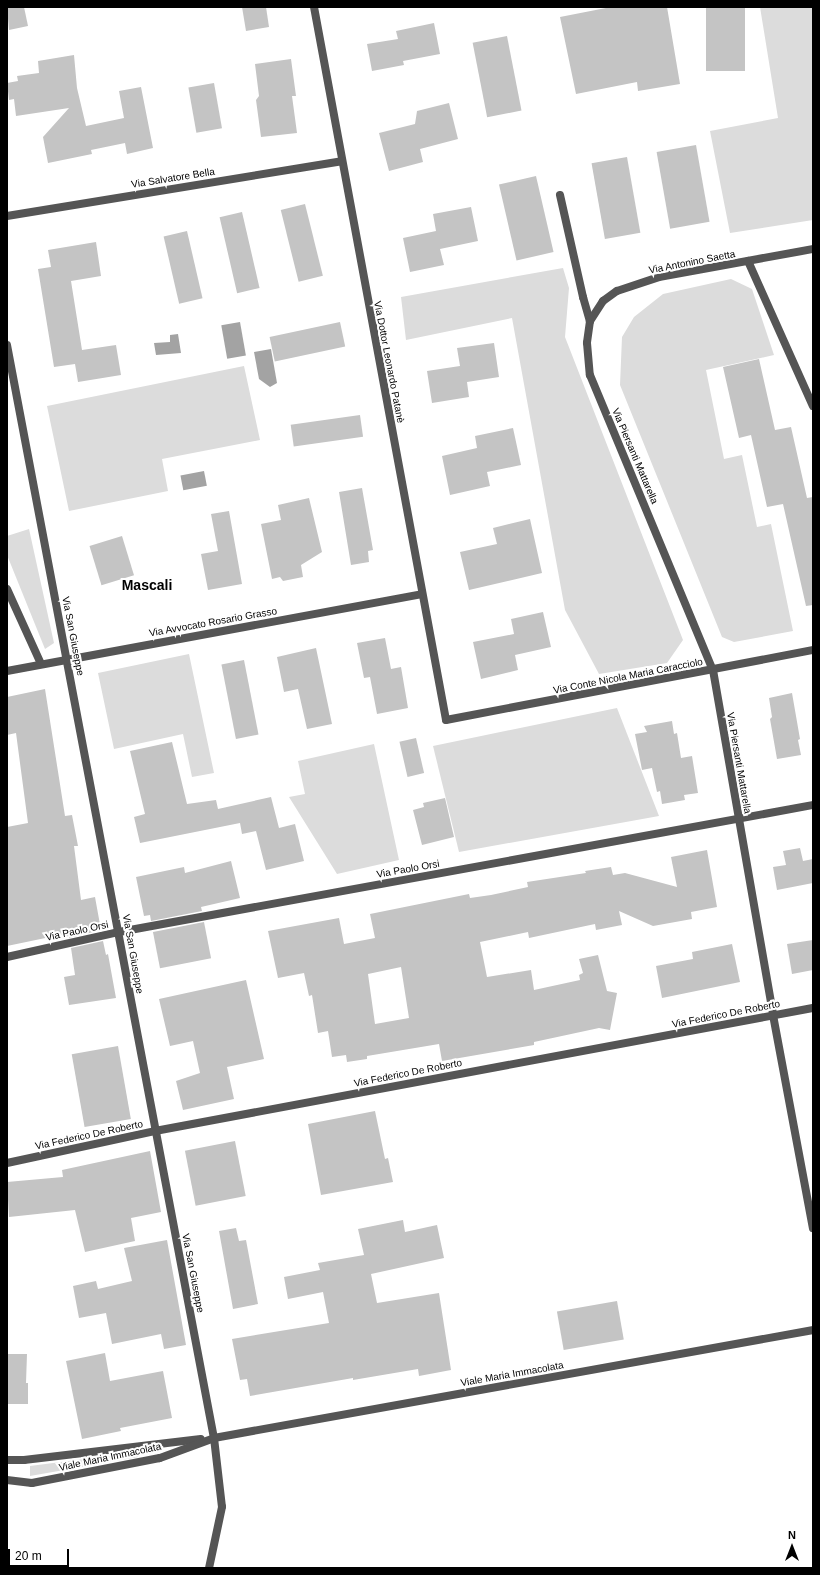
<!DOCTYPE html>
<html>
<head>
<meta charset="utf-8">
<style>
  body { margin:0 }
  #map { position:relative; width:820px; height:1575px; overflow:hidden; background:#fff; font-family:Arial,sans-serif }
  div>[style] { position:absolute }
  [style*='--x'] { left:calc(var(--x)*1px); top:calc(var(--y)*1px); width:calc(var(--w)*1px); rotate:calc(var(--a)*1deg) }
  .green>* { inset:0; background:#dcdcdc }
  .water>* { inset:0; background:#a3a3a3; transform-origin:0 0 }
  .building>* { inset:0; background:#c4c4c4; transform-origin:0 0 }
  .minor>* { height:8px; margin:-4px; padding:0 4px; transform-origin:4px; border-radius:4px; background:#555 }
  .tertiary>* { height:8px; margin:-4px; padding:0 4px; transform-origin:4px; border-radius:4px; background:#555 }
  span { translate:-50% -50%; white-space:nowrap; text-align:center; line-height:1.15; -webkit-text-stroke:4px #fff; paint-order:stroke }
  .street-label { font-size:10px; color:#000 }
  .district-label { font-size:14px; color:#000; font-weight:700 }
  .frame { position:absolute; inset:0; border:8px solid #000; pointer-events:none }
  .north { position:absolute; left:772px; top:1527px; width:40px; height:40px; -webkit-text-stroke:3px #fff; paint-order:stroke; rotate:0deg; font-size:11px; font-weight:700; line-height:16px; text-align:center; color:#000 }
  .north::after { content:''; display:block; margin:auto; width:14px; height:18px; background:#000; clip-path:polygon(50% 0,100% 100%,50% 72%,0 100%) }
  .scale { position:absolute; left:8px; top:1549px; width:61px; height:18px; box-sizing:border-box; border:2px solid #000; border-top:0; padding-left:5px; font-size:12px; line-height:14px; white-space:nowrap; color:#000; -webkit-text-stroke:3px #fff; paint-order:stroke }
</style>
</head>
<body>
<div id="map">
  <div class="green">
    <div style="clip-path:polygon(760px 7px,813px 7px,813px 220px,730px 233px,710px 131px,778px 118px)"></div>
    <div style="clip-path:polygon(563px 268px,569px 288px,565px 337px,683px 640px,667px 663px,599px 674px,565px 610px,512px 318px,406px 340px,401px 297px)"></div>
    <div style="clip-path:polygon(731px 279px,752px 289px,774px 355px,706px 370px,724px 459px,742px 455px,757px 527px,771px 524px,793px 631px,734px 642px,722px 637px,620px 385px,622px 337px,634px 317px,663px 294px)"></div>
    <div style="clip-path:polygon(244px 366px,260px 440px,162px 459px,168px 491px,69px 511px,47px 406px)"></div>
    <div style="clip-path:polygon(29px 529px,54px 643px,45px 649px,7px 555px,7px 536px)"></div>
    <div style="clip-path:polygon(189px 654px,214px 773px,192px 777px,183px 734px,114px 749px,98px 673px)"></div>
    <div style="clip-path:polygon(617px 708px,659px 816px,459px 852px,433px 746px)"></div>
    <div style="clip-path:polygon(374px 744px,399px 860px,337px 874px,289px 797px,305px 794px,298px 761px)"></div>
    <div style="clip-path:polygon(138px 1452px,138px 1457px,30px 1476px,30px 1466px)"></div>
  </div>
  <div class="water">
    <div style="left:240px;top:322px;width:34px;height:19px;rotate:80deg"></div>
    <div style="clip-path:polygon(178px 334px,181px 353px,156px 355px,154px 343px,170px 342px,170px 335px)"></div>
    <div style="clip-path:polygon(271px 349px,277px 383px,270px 387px,259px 379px,254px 352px)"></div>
    <div style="left:204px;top:471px;width:15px;height:24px;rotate:79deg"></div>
  </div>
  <div class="building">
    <div style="clip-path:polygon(7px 7px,24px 7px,28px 26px,9px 30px)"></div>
    <div style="clip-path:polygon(242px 7px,266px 7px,269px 27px,246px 31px)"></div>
    <div style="clip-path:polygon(611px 7px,667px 7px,680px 84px,638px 91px,637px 82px,576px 94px,560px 17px)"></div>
    <div style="left:706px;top:7px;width:39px;height:64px"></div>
    <div style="clip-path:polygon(434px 23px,440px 54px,403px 61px,404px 65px,372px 71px,367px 44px,398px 39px,396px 31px)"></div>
    <div style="left:507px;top:36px;width:76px;height:35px;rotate:79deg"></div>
    <div style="clip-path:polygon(74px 55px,77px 88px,86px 126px,124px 118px,119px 91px,141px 87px,153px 148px,127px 154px,125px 143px,91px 150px,92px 154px,48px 163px,43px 137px,69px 108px,16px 116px,14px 99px,9px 100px,7px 83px,18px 81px,17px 76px,39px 73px,38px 61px)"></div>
    <div style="clip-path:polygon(291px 59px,296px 96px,292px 96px,297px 133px,261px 137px,256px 100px,259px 96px,255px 64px)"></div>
    <div style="left:214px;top:83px;width:46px;height:26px;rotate:80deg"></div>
    <div style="clip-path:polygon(449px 103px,458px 139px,420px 149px,423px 162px,389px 171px,379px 133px,415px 124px,417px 111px)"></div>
    <div style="left:696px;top:145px;width:78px;height:40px;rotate:80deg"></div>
    <div style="left:627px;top:157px;width:77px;height:36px;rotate:80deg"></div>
    <div style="left:536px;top:176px;width:78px;height:38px;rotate:77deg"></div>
    <div style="left:305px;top:204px;width:74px;height:25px;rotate:76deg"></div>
    <div style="clip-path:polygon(471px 207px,478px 241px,440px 249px,444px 265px,410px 272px,403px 238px,436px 231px,433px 214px)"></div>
    <div style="left:242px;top:212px;width:78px;height:23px;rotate:77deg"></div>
    <div style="left:187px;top:231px;width:69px;height:24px;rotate:77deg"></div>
    <div style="clip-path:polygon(96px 242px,101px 276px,71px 281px,82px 350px,116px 345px,121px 375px,78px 382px,75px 364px,54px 367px,38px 269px,51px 267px,48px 250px)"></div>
    <div style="left:340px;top:322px;width:25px;height:72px;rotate:78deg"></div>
    <div style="clip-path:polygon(494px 343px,499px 377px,467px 382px,469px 397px,432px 403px,427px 371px,460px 366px,457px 348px)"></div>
    <div style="clip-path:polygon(759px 359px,775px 430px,791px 427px,807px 498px,813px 497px,813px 605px,806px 606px,783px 504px,767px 507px,751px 435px,739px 438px,723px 367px)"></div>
    <div style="left:360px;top:415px;width:22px;height:70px;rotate:82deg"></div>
    <div style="clip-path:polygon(513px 428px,521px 465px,487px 472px,490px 486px,450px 495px,442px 456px,477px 448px,475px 436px)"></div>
    <div style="clip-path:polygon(362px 488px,373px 550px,368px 551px,369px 562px,351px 565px,339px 492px)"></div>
    <div style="clip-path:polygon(309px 498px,322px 552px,301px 565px,303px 577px,283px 581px,280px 577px,272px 579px,261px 524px,281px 520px,278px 505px)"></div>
    <div style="clip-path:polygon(229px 511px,242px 584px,208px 590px,201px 554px,218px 551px,211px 514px)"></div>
    <div style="clip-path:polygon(530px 519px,542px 573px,469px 590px,460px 552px,497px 544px,493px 528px)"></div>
    <div style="left:122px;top:536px;width:41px;height:34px;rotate:73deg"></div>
    <div style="clip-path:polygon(543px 612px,551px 647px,515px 655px,518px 670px,481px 679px,473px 642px,514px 634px,511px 619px)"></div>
    <div style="clip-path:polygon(385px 638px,391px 669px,401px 667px,408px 708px,377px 714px,370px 677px,364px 678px,357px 643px)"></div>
    <div style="clip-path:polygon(316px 648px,332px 724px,307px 729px,298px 689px,284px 692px,277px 657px)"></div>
    <div style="left:244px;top:660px;width:76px;height:23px;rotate:79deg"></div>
    <div style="clip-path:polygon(45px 689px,65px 816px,72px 815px,78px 846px,74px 846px,81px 900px,95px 897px,101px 930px,69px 938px,69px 936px,55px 938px,55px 936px,7px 946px,7px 827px,28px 823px,16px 733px,7px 735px,7px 697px)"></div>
    <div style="clip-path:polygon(792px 693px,800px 739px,798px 740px,801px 755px,777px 759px,770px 719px,772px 717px,769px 698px)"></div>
    <div style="clip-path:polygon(672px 721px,674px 734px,677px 733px,681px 758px,692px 756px,698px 793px,684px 795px,685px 800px,662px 804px,660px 791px,657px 792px,652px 768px,642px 770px,635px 734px,647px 732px,644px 726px)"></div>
    <div style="left:416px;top:738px;width:36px;height:17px;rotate:77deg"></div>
    <div style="clip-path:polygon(172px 742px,187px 804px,216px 800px,218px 809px,271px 797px,279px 828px,295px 824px,304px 861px,266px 870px,256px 831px,242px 834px,240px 823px,140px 843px,134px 817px,145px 814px,130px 751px)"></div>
    <div style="clip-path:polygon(445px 798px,454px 837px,422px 845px,413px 810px,424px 807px,423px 803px)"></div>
    <div style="clip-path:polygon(800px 848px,803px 861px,813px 859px,813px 883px,777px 890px,773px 867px,786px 865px,783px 851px)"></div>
    <div style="clip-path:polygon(evenodd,707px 850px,717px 907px,691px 912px,692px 919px,653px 926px,619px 911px,622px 925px,596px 930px,595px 924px,529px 938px,528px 932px,480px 942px,487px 977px,531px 970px,534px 990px,580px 980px,579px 975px,583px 973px,579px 959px,598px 955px,607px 991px,617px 993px,610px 1030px,599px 1028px,534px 1042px,534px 1045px,442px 1061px,439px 1044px,367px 1056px,367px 1059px,347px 1062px,346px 1055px,332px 1057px,328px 1031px,318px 1033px,312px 995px,309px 996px,304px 973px,278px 978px,268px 931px,339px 918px,344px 944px,375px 938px,370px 914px,469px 894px,470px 898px,491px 895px,528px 887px,527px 882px,586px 873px,585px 871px,611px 867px,613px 875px,625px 873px,677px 887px,671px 857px,707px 850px,401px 967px,409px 1018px,375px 1024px,368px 974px,401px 967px)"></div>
    <div style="clip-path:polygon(231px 861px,240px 898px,201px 907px,202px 911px,151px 921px,150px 915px,144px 916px,136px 877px,184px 867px,185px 873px)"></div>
    <div style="left:204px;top:922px;width:37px;height:52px;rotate:79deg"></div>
    <div style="clip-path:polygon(813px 940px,813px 970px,792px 974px,787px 944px)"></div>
    <div style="clip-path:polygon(103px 941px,106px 955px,108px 954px,116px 998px,69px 1005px,64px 977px,75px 975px,71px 948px)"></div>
    <div style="clip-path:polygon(732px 944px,740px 982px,662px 998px,656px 966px,693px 959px,692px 952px)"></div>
    <div style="clip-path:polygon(246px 980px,264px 1059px,227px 1067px,234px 1099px,183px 1110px,176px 1081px,200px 1073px,193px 1041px,170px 1046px,159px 999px)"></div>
    <div style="left:118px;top:1046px;width:74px;height:47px;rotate:80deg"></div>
    <div style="clip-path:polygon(375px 1111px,385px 1159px,388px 1158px,393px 1182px,321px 1195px,308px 1124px)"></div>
    <div style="left:235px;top:1141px;width:56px;height:51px;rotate:79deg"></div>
    <div style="clip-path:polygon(150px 1151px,161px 1212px,131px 1218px,135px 1241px,85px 1252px,75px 1210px,9px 1217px,7px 1182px,63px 1177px,62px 1170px)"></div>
    <div style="clip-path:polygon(403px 1220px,405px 1232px,437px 1225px,444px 1258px,371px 1274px,377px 1303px,439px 1293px,451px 1370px,419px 1376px,418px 1369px,353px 1380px,353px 1378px,250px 1396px,247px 1379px,240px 1380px,232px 1339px,329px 1323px,323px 1292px,288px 1299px,284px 1277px,320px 1270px,318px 1263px,364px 1255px,358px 1229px)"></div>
    <div style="clip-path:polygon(236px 1228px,239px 1241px,246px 1240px,258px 1304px,233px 1309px,219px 1231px)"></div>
    <div style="clip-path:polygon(167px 1240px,186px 1345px,164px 1349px,161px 1334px,112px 1344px,106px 1313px,79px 1318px,73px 1286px,96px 1281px,98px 1289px,132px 1281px,124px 1248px)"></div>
    <div style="left:617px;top:1301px;width:39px;height:61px;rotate:80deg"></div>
    <div style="clip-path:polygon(105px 1353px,110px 1381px,163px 1371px,172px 1418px,120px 1428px,121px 1431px,82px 1439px,66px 1361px)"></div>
    <div style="clip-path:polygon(7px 1354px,27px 1354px,26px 1383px,28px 1383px,28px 1404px,7px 1404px)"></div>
  </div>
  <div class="minor">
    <div style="--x:314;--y:7;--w:725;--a:79.51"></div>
    <div style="--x:446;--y:720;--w:374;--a:-10.8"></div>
    <div style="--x:560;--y:195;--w:105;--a:77.3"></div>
    <div style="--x:583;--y:297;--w:25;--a:74"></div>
    <div style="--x:590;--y:321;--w:22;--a:98"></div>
    <div style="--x:587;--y:343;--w:32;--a:85"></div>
    <div style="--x:590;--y:375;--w:320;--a:67.4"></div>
    <div style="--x:713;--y:670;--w:350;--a:80.1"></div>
    <div style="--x:773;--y:1015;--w:217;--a:79.4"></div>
    <div style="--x:7;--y:216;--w:339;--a:-9.3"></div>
    <div style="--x:748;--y:261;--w:159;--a:65.9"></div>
    <div style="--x:590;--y:321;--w:24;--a:-57"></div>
    <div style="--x:603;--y:301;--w:17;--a:-36"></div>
    <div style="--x:617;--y:291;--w:44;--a:-18.4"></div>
    <div style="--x:659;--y:277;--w:157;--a:-10.3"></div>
    <div style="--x:7;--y:345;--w:1112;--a:79.28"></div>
    <div style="--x:214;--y:1438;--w:69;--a:83.4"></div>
    <div style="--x:222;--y:1507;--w:62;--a:102"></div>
    <div style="--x:7;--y:589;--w:82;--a:65.6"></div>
    <div style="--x:7;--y:671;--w:422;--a:-10.5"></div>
    <div style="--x:7;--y:957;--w:115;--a:-12.6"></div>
    <div style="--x:119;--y:932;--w:706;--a:-10.37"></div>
    <div style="--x:7;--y:1163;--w:151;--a:-12.2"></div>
    <div style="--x:155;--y:1131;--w:669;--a:-10.59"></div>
    <div style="--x:7;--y:1460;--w:17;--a:0"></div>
    <div style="--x:24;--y:1460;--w:178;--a:-6.8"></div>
    <div style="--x:7;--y:1480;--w:25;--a:7"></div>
    <div style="--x:32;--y:1483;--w:130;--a:-11.1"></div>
    <div style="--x:160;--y:1458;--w:58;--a:-20.3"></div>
  </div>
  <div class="tertiary">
    <div style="--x:214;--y:1438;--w:609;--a:-10.22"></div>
  </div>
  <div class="street-label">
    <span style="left:173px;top:178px;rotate:-9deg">Via Salvatore Bella</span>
    <span style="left:692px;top:262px;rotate:-11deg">Via Antonino Saetta</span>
    <span style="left:389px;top:362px;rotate:79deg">Via Dottor Leonardo Patanè</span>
    <span style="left:635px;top:456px;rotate:67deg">Via Piersanti Mattarella</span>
    <span style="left:213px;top:622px;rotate:-10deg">Via Avvocato Rosario Grasso</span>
    <span style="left:73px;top:636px;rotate:79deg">Via San Giuseppe</span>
    <span style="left:628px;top:676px;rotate:-11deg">Via Conte Nicola Maria Caracciolo</span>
    <span style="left:739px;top:763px;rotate:80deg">Via Piersanti Mattarella</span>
    <span style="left:408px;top:869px;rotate:-10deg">Via Paolo Orsi</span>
    <span style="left:77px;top:931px;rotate:-12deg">Via Paolo Orsi</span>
    <span style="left:133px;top:954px;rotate:80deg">Via San Giuseppe</span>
    <span style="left:726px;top:1014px;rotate:-11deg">Via Federico De Roberto</span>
    <span style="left:408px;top:1073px;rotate:-11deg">Via Federico De Roberto</span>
    <span style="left:89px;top:1135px;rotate:-12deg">Via Federico De Roberto</span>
    <span style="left:193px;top:1273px;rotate:79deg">Via San Giuseppe</span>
    <span style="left:512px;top:1374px;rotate:-10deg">Viale Maria Immacolata</span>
    <span style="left:110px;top:1457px;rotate:-12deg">Viale Maria Immacolata</span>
  </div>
  <div class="district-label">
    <span style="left:147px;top:585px">Mascali</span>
  </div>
  <div class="frame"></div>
  <div class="north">N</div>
  <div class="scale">20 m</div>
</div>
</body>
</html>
